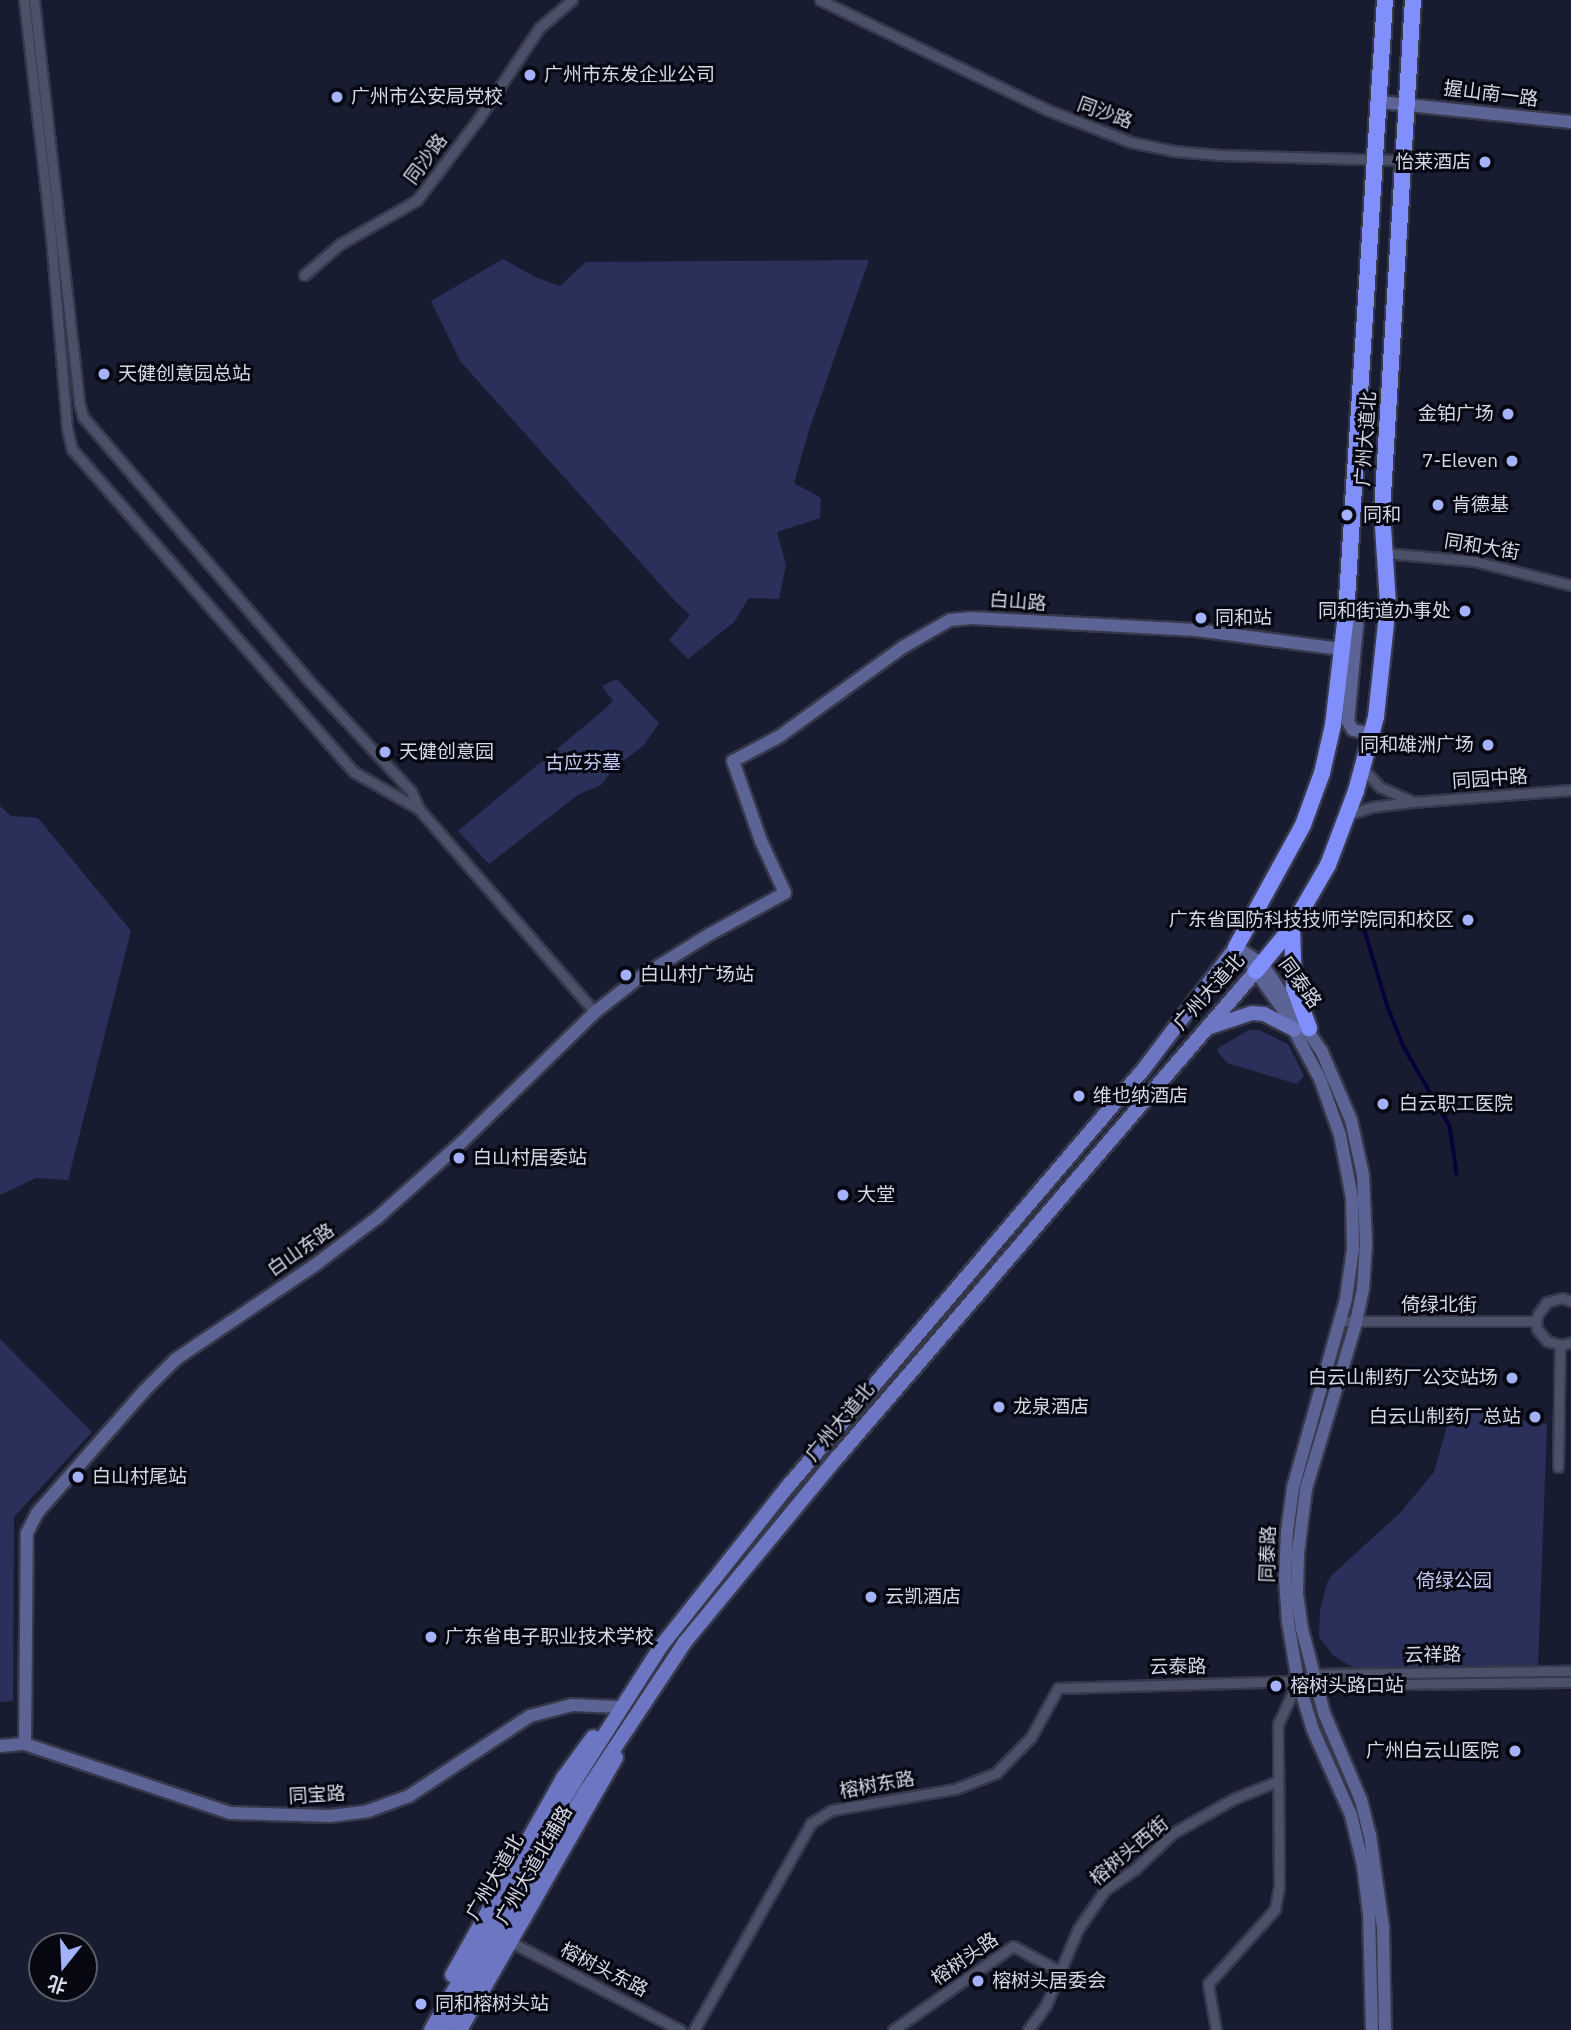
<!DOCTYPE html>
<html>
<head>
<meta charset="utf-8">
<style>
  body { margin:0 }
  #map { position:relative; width:1571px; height:2030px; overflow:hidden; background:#181c31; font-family:"IBM Plex Sans","Noto Sans SC",sans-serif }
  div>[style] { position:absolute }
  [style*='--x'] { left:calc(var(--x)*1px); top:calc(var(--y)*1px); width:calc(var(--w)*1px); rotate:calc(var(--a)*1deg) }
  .green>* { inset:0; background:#2a3059 }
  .stream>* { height:3.5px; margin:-1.75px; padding:0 1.75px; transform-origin:1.75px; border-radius:1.75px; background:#080038 }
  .roads { filter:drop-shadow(2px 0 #37384a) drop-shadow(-2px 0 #37384a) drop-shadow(0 2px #37384a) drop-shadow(0 -2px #37384a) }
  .street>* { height:9px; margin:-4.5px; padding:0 4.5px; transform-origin:4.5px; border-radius:4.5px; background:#4c516a }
  .secondary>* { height:12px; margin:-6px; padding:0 6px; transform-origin:6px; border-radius:6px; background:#5c6496 }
  .primary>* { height:14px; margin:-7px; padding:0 7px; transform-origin:7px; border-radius:7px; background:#6c76c2 }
  .highway>* { height:16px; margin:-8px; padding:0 8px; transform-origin:8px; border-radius:8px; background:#818ffc }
  .dots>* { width:19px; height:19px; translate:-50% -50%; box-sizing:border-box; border:4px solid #060710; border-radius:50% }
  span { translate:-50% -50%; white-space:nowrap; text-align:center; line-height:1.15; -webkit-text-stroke:6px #060710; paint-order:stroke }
  .poi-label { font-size:19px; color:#d5d8e7 }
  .left { translate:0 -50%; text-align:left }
  .right { translate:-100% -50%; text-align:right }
  .street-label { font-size:19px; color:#d5d8e7 }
  .park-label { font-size:19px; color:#c0c8ef }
  .north { position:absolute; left:28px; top:1932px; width:70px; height:70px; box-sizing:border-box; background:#060710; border:2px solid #595b66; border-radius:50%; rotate:198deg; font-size:19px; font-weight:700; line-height:28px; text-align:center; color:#d5d8e7 }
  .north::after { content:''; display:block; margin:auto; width:24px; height:32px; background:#a4b2fc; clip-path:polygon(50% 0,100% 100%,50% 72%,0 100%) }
</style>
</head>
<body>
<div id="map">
  <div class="green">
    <div style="clip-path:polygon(503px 259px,537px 278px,560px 286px,586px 262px,869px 260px,809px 430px,794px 483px,821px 498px,820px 518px,777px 532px,786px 565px,779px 599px,749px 598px,734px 622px,688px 659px,669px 640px,690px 615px,675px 601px,460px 361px,431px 301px)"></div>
    <div style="clip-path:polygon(617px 679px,659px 723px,644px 745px,613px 769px,601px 785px,579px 794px,489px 864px,458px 831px,605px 709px,613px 701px,602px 686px)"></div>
    <div style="clip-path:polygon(0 806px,11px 816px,38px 818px,131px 931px,68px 1180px,36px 1178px,0 1195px)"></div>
    <div style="clip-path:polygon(1249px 1030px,1259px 1030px,1288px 1044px,1304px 1076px,1297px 1084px,1227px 1063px,1218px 1052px,1218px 1048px)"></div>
    <div style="clip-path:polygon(0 1339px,92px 1432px,14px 1517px,13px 1701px,0 1702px)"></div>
    <div style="clip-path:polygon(1452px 1409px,1547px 1424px,1538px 1668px,1364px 1670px,1349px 1665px,1334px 1656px,1319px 1637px,1320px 1610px,1327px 1583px,1333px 1574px,1401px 1512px,1434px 1472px)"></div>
  </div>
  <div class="stream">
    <div style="--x:1358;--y:908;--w:103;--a:73.1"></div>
    <div style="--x:1388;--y:1007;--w:43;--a:68.2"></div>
    <div style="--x:1404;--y:1047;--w:91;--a:59.8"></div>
    <div style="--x:1450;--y:1126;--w:48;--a:81.5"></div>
  </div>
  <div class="roads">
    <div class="street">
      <div style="--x:24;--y:0;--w:239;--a:83.5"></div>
      <div style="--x:51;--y:237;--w:192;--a:85.2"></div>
      <div style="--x:67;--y:428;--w:22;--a:77"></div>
      <div style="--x:72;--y:449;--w:429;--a:48.9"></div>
      <div style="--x:354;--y:772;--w:75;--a:29.6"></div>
      <div style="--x:419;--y:809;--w:269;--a:49.1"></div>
      <div style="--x:34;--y:0;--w:406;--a:83.6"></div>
      <div style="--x:79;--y:403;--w:15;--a:74"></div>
      <div style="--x:83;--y:417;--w:348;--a:49.4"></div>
      <div style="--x:309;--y:681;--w:150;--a:47.2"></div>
      <div style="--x:411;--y:791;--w:20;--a:66"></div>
      <div style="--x:820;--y:0;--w:250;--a:25.8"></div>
      <div style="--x:1045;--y:109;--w:92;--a:21"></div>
      <div style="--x:1131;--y:142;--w:44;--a:11.8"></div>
      <div style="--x:1174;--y:151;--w:46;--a:5"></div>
      <div style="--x:1220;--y:155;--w:184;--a:1.6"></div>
      <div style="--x:304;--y:275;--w:48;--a:-40.7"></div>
      <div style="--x:340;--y:244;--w:89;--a:-29.7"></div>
      <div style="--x:417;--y:200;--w:103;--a:-52.9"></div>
      <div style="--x:479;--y:118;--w:108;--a:-56.3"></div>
      <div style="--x:539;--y:28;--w:43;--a:-40.3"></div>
      <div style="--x:1385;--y:553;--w:89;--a:5.1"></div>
      <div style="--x:1474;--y:561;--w:100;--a:13.9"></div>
      <div style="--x:1363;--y:769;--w:25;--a:47"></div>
      <div style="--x:1380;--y:787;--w:34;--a:24"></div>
      <div style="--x:1347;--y:815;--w:26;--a:-18"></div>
      <div style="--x:1372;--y:807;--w:40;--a:-7.1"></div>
      <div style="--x:1412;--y:802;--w:159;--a:-4.3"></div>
      <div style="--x:1571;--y:1301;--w:9;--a:-162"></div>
      <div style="--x:1562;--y:1298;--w:16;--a:165"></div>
      <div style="--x:1547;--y:1302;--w:15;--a:127"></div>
      <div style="--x:1538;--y:1314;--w:7;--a:106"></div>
      <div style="--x:1536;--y:1321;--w:8;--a:83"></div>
      <div style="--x:1537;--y:1329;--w:16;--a:50"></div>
      <div style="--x:1547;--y:1341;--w:16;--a:15"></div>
      <div style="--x:1562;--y:1345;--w:9;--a:-18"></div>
      <div style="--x:1342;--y:1321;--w:194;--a:0"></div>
      <div style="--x:1558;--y:1467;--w:122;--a:-89.1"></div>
      <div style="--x:1298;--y:1681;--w:17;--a:-25"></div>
      <div style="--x:1313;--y:1674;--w:258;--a:-0.7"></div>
      <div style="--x:511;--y:1942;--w:191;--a:27.5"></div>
      <div style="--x:694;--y:2030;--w:238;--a:-60.5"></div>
      <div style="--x:811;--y:1823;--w:25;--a:-32"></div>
      <div style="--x:832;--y:1810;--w:125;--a:-9.7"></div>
      <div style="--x:955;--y:1789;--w:44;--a:-21.3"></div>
      <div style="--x:996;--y:1773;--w:50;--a:-45.8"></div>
      <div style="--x:1031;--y:1737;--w:56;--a:-61.1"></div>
      <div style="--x:1058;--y:1688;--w:240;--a:-1.7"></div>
      <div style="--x:1298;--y:1681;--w:18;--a:13"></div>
      <div style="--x:1316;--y:1685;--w:255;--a:-0.7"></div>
      <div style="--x:893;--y:2030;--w:146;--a:-35"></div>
      <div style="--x:1013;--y:1946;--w:52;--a:28.5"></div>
      <div style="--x:1028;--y:2030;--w:31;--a:-54"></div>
      <div style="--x:1046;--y:2005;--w:82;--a:-67.2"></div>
      <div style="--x:1078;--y:1929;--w:47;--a:-55.3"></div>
      <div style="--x:1105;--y:1890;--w:37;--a:-35"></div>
      <div style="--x:1135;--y:1869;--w:52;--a:-43.5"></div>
      <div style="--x:1173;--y:1833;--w:69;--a:-29.5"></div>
      <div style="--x:1233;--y:1799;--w:48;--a:-21.8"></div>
      <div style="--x:1216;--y:2030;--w:47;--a:-99.9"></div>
      <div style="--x:1208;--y:1984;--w:101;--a:-48.2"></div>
      <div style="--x:1275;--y:1909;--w:22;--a:-80"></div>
      <div style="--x:1279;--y:1887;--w:163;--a:-90.4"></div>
      <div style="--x:1278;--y:1724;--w:47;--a:-65.1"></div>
    </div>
    <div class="secondary">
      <div style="--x:1380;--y:102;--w:192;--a:6"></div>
      <div style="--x:1346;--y:614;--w:16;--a:45"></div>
      <div style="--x:1357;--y:625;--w:97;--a:95.3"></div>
      <div style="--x:1348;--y:722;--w:9;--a:58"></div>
      <div style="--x:1353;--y:730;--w:19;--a:12"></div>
      <div style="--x:1236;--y:947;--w:31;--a:33"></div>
      <div style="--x:1262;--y:964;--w:107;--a:55.7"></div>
      <div style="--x:1322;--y:1052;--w:74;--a:66.9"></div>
      <div style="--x:1351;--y:1120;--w:56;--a:77.7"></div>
      <div style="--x:1363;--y:1175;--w:68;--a:87.5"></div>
      <div style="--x:1366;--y:1243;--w:46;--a:93.7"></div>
      <div style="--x:1363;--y:1289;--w:35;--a:102"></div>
      <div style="--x:1356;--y:1323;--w:173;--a:106.8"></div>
      <div style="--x:1306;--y:1489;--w:64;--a:97.1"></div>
      <div style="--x:1298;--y:1553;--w:41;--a:91.4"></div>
      <div style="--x:1297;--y:1594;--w:35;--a:82"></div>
      <div style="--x:1302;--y:1629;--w:87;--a:75.3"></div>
      <div style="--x:1324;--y:1713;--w:95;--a:67"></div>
      <div style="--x:1361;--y:1800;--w:36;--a:76"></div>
      <div style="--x:1370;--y:1835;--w:93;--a:82"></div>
      <div style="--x:1383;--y:1927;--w:103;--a:88.9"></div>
      <div style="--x:1252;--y:966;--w:55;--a:54.6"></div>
      <div style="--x:1284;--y:1011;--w:77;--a:62.1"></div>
      <div style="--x:1320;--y:1079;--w:59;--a:70.3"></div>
      <div style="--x:1340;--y:1135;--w:64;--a:79.2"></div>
      <div style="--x:1352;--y:1198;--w:51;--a:88.9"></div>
      <div style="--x:1353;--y:1249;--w:50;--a:98"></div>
      <div style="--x:1346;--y:1299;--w:196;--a:105.7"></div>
      <div style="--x:1293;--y:1488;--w:44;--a:97.8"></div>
      <div style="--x:1287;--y:1532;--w:46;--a:92.5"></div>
      <div style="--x:1285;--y:1578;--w:44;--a:86.1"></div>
      <div style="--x:1288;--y:1622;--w:60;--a:80.4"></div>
      <div style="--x:1298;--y:1681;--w:51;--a:73"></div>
      <div style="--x:1313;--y:1730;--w:93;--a:65.9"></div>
      <div style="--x:1351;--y:1815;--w:51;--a:76.5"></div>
      <div style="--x:1363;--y:1865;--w:49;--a:83"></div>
      <div style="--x:1369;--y:1914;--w:116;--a:88.5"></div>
      <div style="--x:25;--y:1744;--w:211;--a:-89.5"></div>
      <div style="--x:27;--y:1533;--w:22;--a:-63"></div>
      <div style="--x:37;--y:1513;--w:162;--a:-48.7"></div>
      <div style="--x:144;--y:1391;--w:45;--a:-45"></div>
      <div style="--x:176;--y:1359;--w:168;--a:-34.1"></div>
      <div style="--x:315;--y:1265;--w:78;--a:-37.2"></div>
      <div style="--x:377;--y:1218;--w:114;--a:-41.8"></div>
      <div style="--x:462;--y:1142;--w:186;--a:-44.3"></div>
      <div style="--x:595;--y:1012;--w:52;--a:-38"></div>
      <div style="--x:636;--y:980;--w:87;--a:-31.9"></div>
      <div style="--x:710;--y:934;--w:85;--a:-28.7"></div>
      <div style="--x:785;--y:893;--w:57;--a:-114.8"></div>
      <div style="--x:761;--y:841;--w:85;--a:-109.3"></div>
      <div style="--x:733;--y:761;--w:53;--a:-28"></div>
      <div style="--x:780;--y:736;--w:152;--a:-35.9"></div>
      <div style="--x:903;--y:647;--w:54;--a:-29.9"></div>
      <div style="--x:950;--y:620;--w:22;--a:-5"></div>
      <div style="--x:972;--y:618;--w:224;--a:3.1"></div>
      <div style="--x:1196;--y:630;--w:146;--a:7.5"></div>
      <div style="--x:0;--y:1746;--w:25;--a:-5"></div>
      <div style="--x:25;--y:1744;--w:216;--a:18.6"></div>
      <div style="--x:230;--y:1813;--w:100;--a:1.7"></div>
      <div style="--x:330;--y:1816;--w:38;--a:-7"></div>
      <div style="--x:368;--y:1811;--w:44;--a:-20.1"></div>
      <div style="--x:409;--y:1796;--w:145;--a:-33.5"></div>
      <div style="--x:530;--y:1716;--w:43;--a:-14.7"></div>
      <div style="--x:572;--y:1705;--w:47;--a:2.4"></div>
    </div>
    <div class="primary">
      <div style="--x:1207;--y:1028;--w:47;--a:-18.4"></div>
      <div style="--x:1252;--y:1013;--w:12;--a:5"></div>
      <div style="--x:1264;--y:1014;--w:34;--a:27"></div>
      <div style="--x:452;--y:1975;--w:226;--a:-60.6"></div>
      <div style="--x:563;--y:1778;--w:51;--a:-53.8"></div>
      <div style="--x:431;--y:2030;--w:284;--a:-60"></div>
      <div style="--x:573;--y:1784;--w:165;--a:-57.4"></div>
      <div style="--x:662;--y:1645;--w:204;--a:-51.6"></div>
      <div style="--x:789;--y:1485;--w:545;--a:-49.54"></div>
      <div style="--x:1143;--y:1070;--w:154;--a:-52.9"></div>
      <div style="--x:445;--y:2030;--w:277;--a:-59.5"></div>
      <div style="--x:586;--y:1791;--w:179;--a:-56.4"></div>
      <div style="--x:685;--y:1642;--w:237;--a:-50.5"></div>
      <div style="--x:836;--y:1459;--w:644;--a:-49.28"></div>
      <div style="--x:460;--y:2030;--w:314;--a:-60.2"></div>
    </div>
    <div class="highway">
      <div style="--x:1292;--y:927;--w:60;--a:88.1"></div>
      <div style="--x:1294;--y:987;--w:44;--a:69.9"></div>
      <div style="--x:1236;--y:947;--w:139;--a:-61.2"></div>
      <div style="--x:1303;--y:825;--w:55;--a:-69.9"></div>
      <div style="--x:1322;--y:773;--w:49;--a:-77.1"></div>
      <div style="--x:1333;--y:725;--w:112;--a:-83.3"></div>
      <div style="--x:1346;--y:614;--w:615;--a:-86.37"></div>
      <div style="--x:1256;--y:971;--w:57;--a:-50.7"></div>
      <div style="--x:1292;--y:927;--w:72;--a:-59.9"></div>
      <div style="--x:1328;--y:865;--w:79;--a:-69.3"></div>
      <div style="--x:1356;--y:791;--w:77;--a:-74.9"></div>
      <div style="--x:1376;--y:717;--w:114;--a:-83.9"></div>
      <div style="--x:1388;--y:604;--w:92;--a:-93.7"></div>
      <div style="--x:1382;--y:512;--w:513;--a:-86.54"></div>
    </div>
  </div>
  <div class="dots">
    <div style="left:530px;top:75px;background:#a4b2fc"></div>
    <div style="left:337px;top:97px;background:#a4b2fc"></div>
    <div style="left:1485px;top:162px;background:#a4b2fc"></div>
    <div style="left:104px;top:374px;background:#a4b2fc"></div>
    <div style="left:1508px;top:414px;background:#a4b2fc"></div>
    <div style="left:1512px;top:461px;background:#a4b2fc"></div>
    <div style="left:1438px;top:505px;background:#a4b2fc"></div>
    <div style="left:1347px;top:515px;background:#a4b2fc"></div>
    <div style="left:1465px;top:611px;background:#a4b2fc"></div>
    <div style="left:1201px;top:618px;background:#a4b2fc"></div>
    <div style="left:1488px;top:745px;background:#a4b2fc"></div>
    <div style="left:385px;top:752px;background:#a4b2fc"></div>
    <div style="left:1468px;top:920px;background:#a4b2fc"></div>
    <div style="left:626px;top:975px;background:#a4b2fc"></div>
    <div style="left:1079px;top:1096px;background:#a4b2fc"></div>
    <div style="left:1383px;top:1104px;background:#a4b2fc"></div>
    <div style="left:459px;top:1158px;background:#a4b2fc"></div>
    <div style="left:843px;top:1195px;background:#a4b2fc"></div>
    <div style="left:1512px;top:1378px;background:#a4b2fc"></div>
    <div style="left:999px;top:1407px;background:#a4b2fc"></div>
    <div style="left:1535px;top:1417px;background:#a4b2fc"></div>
    <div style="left:78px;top:1477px;background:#a4b2fc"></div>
    <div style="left:871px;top:1597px;background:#a4b2fc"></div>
    <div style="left:431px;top:1637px;background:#a4b2fc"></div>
    <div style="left:1276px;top:1686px;background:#a4b2fc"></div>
    <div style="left:1515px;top:1751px;background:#a4b2fc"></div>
    <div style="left:978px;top:1981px;background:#a4b2fc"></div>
    <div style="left:421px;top:2004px;background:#a4b2fc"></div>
  </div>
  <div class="poi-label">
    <span class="left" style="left:544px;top:75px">广州市东发企业公司</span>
    <span class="left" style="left:351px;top:97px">广州市公安局党校</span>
    <span class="right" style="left:1471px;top:162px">怡莱酒店</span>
    <span class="left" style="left:118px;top:374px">天健创意园总站</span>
    <span class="right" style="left:1494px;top:414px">金铂广场</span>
    <span class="right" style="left:1498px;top:461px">7-Eleven</span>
    <span class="left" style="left:1452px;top:505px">肯德基</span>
    <span class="left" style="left:1363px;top:515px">同和</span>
    <span class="right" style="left:1451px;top:611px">同和街道办事处</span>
    <span class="left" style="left:1215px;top:618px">同和站</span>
    <span class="right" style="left:1474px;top:745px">同和雄洲广场</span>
    <span class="left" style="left:399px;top:752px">天健创意园</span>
    <span class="right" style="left:1454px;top:920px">广东省国防科技技师学院同和校区</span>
    <span class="left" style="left:640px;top:975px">白山村广场站</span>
    <span class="left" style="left:1093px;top:1096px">维也纳酒店</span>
    <span class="left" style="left:1399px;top:1104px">白云职工医院</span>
    <span class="left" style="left:473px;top:1158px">白山村居委站</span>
    <span class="left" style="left:857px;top:1195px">大堂</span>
    <span class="right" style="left:1498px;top:1378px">白云山制药厂公交站场</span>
    <span class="left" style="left:1013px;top:1407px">龙泉酒店</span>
    <span class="right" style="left:1521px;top:1417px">白云山制药厂总站</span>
    <span class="left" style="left:92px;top:1477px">白山村尾站</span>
    <span class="left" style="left:885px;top:1597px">云凯酒店</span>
    <span class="left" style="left:445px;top:1637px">广东省电子职业技术学校</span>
    <span class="left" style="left:1290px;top:1686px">榕树头路口站</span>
    <span class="right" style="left:1499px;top:1751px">广州白云山医院</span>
    <span class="left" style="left:992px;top:1981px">榕树头居委会</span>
    <span class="left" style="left:435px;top:2004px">同和榕树头站</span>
  </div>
  <div class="street-label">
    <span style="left:1491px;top:94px;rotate:7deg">握山南一路</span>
    <span style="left:1105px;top:113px;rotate:20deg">同沙路</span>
    <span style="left:426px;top:159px;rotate:-53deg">同沙路</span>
    <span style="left:1366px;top:439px;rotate:-86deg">广州大道北</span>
    <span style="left:1482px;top:547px;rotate:9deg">同和大街</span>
    <span style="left:1018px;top:602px;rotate:4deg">白山路</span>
    <span style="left:1490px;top:779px;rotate:-4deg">同园中路</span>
    <span style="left:1300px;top:983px;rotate:54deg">同泰路</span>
    <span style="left:1209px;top:992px;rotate:-48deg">广州大道北</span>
    <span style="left:301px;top:1250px;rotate:-35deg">白山东路</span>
    <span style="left:1439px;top:1305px">倚绿北街</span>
    <span style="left:840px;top:1422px;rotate:-50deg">广州大道北</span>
    <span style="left:1268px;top:1554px;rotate:-88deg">同泰路</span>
    <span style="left:1433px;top:1655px;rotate:-1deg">云祥路</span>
    <span style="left:1178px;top:1667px;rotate:-1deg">云泰路</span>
    <span style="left:877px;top:1785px;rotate:-10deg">榕树东路</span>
    <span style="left:317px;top:1795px;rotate:-3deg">同宝路</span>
    <span style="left:1129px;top:1851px;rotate:-40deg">榕树头西街</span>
    <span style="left:534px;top:1865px;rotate:-60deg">广州大道北辅路</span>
    <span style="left:495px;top:1877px;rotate:-60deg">广州大道北</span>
    <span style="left:965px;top:1959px;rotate:-35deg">榕树头路</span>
    <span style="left:604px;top:1970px;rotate:27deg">榕树头东路</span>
  </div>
  <div class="park-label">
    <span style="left:583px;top:763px">古应芬墓</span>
    <span style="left:1454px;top:1581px">倚绿公园</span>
  </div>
  <div class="north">北</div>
</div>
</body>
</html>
